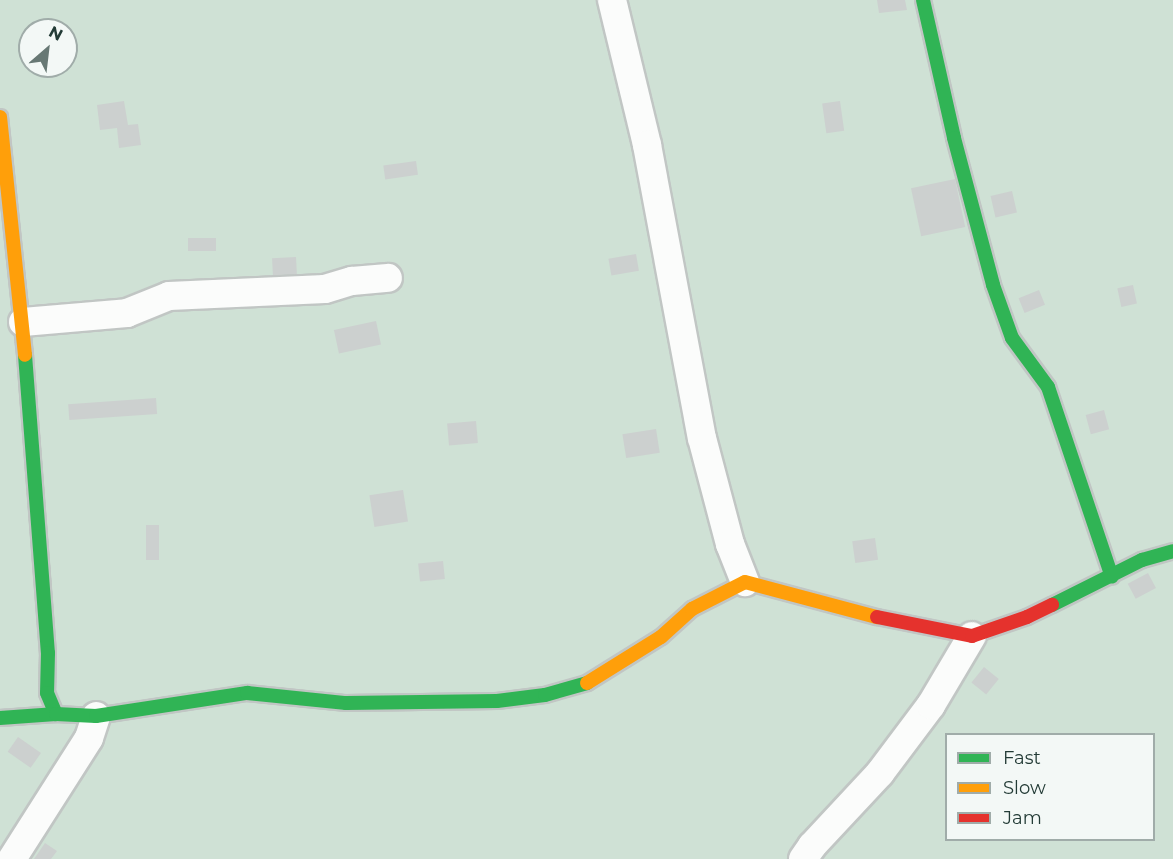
<!DOCTYPE html>
<html>
<head>
<meta charset="utf-8">
<style>
  body { margin:0 }
  #map { position:relative; width:1173px; height:859px; overflow:hidden; background:#e4e9e7; font-family:Montserrat,sans-serif }
  div>[style] { position:absolute }
  [style*='--x'] { left:calc(var(--x)*1px); top:calc(var(--y)*1px); width:calc(var(--w)*1px); rotate:calc(var(--a)*1deg) }
  .green>* { inset:0; background:#cfe1d5 }
  .building>* { inset:0; background:#ccd0cf; transform-origin:0 0 }
  .roads { filter:drop-shadow(2px 0 #c1c6c4) drop-shadow(-2px 0 #c1c6c4) drop-shadow(0 2px #c1c6c4) drop-shadow(0 -2px #c1c6c4) }
  .street>* { height:28px; margin:-14px; padding:0 14px; transform-origin:14px; border-radius:14px; background:#fbfcfb }
  .fast>* { height:14px; margin:-7px; padding:0 7px; transform-origin:7px; border-radius:7px; background:#30b455 }
  .slow>* { height:14px; margin:-7px; padding:0 7px; transform-origin:7px; border-radius:7px; background:#ff9f0a }
  .jam>* { height:14px; margin:-7px; padding:0 7px; transform-origin:7px; border-radius:7px; background:#e5322d }
  span { translate:-50% -50%; white-space:nowrap; text-align:center; line-height:1.15; -webkit-text-stroke:5px #f3f8f6; paint-order:stroke }
  .legend { position:absolute; left:945px; top:733px; width:210px; height:108px; box-sizing:border-box; background:#f3f8f6; border:2px solid #a0aca9; margin:0; padding:8px 10px; list-style:none; font-size:18px; color:#233b36 }
  .legend li { display:flex; align-items:center; gap:12px; height:30px }
  .legend b { width:30px; border:2px solid #a0aca9 }
  .north { position:absolute; left:18px; top:18px; width:60px; height:60px; box-sizing:border-box; background:#f3f8f6; border:2px solid #a0aca9; border-radius:50%; rotate:28deg; font-size:16px; font-weight:700; line-height:24px; text-align:center; color:#233b36 }
  .north::after { content:''; display:block; margin:auto; width:21px; height:27px; background:#677874; clip-path:polygon(50% 0,100% 100%,50% 72%,0 100%) }
</style>
</head>
<body>
<div id="map">
  <div class="green">
    <div style="clip-path:polygon(evenodd,0 0,1173px 0,1173px 859px,0 859px,0 0,30px 30px,66px 30px,66px 66px,30px 66px,30px 30px,0 0,946px 734px,1154px 734px,1154px 840px,946px 840px,946px 734px)"></div>
  </div>
  <div class="building">
    <div style="clip-path:polygon(877px 0,905px 0,907px 10px,879px 13px)"></div>
    <div style="clip-path:polygon(124px 101px,128px 125px,138px 124px,141px 145px,119px 148px,117px 128px,100px 130px,97px 105px)"></div>
    <div style="left:840px;top:101px;width:30px;height:18px;rotate:82deg"></div>
    <div style="left:416px;top:161px;width:14px;height:33px;rotate:82deg"></div>
    <div style="left:955px;top:179px;width:49px;height:45px;rotate:78deg"></div>
    <div style="left:1012px;top:191px;width:22px;height:22px;rotate:77deg"></div>
    <div style="left:188px;top:238px;width:28px;height:13px"></div>
    <div style="left:636px;top:254px;width:17px;height:28px;rotate:80deg"></div>
    <div style="left:296px;top:257px;width:17px;height:24px;rotate:87deg"></div>
    <div style="left:1133px;top:285px;width:19px;height:16px;rotate:78deg"></div>
    <div style="left:1039px;top:290px;width:16px;height:22px;rotate:68deg"></div>
    <div style="left:376px;top:321px;width:24px;height:43px;rotate:78deg"></div>
    <div style="left:156px;top:398px;width:16px;height:88px;rotate:86deg"></div>
    <div style="left:1104px;top:410px;width:20px;height:19px;rotate:75deg"></div>
    <div style="left:476px;top:421px;width:22px;height:29px;rotate:85deg"></div>
    <div style="left:656px;top:429px;width:24px;height:34px;rotate:81deg"></div>
    <div style="left:403px;top:490px;width:32px;height:34px;rotate:81deg"></div>
    <div style="left:146px;top:525px;width:13px;height:35px"></div>
    <div style="left:875px;top:538px;width:22px;height:23px;rotate:82deg"></div>
    <div style="left:443px;top:561px;width:18px;height:25px;rotate:84deg"></div>
    <div style="left:1148px;top:573px;width:17px;height:23px;rotate:62deg"></div>
    <div style="left:984px;top:667px;width:19px;height:20px;rotate:39deg"></div>
    <div style="left:18px;top:737px;width:28px;height:18px;rotate:35deg"></div>
    <div style="clip-path:polygon(45px 843px,57px 851px,51px 859px,34px 859px)"></div>
  </div>
  <div class="roads">
    <div class="street">
      <div style="--x:612;--y:0;--w:149;--a:76.4"></div>
      <div style="--x:647;--y:145;--w:298;--a:79.4"></div>
      <div style="--x:702;--y:438;--w:110;--a:75.2"></div>
      <div style="--x:730;--y:544;--w:41;--a:68.5"></div>
      <div style="--x:23;--y:322;--w:104;--a:-4.9"></div>
      <div style="--x:127;--y:313;--w:45;--a:-22"></div>
      <div style="--x:169;--y:296;--w:156;--a:-2.6"></div>
      <div style="--x:325;--y:289;--w:28;--a:-17"></div>
      <div style="--x:352;--y:281;--w:36;--a:-5"></div>
      <div style="--x:12;--y:859;--w:143;--a:-57.5"></div>
      <div style="--x:89;--y:738;--w:23;--a:-72"></div>
      <div style="--x:803;--y:859;--w:16;--a:-55"></div>
      <div style="--x:812;--y:846;--w:100;--a:-47"></div>
      <div style="--x:880;--y:773;--w:85;--a:-53.1"></div>
      <div style="--x:931;--y:705;--w:80;--a:-59.3"></div>
    </div>
    <div class="fast">
      <div style="--x:923;--y:0;--w:141;--a:77.3"></div>
      <div style="--x:954;--y:138;--w:152;--a:75.1"></div>
      <div style="--x:993;--y:285;--w:56;--a:70.3"></div>
      <div style="--x:1012;--y:338;--w:61;--a:53.7"></div>
      <div style="--x:1048;--y:387;--w:200;--a:71.4"></div>
      <div style="--x:25;--y:355;--w:299;--a:85.6"></div>
      <div style="--x:48;--y:653;--w:40;--a:91.4"></div>
      <div style="--x:47;--y:693;--w:23;--a:67"></div>
      <div style="--x:1052;--y:605;--w:101;--a:-26.6"></div>
      <div style="--x:1142;--y:560;--w:32;--a:-16"></div>
      <div style="--x:0;--y:718;--w:56;--a:-4.1"></div>
      <div style="--x:56;--y:714;--w:40;--a:2.9"></div>
      <div style="--x:96;--y:716;--w:153;--a:-8.7"></div>
      <div style="--x:247;--y:693;--w:100;--a:5.8"></div>
      <div style="--x:346;--y:703;--w:151;--a:-0.8"></div>
      <div style="--x:497;--y:701;--w:48;--a:-7.1"></div>
      <div style="--x:545;--y:695;--w:44;--a:-15.9"></div>
    </div>
    <div class="slow">
      <div style="--x:0;--y:117;--w:239;--a:84"></div>
      <div style="--x:587;--y:683;--w:87;--a:-31.9"></div>
      <div style="--x:661;--y:637;--w:42;--a:-42.1"></div>
      <div style="--x:692;--y:609;--w:59;--a:-27"></div>
      <div style="--x:745;--y:582;--w:137;--a:14.9"></div>
    </div>
    <div class="jam">
      <div style="--x:877;--y:617;--w:97;--a:11.3"></div>
      <div style="--x:972;--y:636;--w:58;--a:-19.1"></div>
      <div style="--x:1027;--y:617;--w:28;--a:-26"></div>
    </div>
  </div>
  <ul class="legend">
  <li><b style="height:8px;background:#30b455"></b>Fast</li>
  <li><b style="height:8px;background:#ff9f0a"></b>Slow</li>
  <li><b style="height:8px;background:#e5322d"></b>Jam</li>
  </ul>
  <div class="north">N</div>
</div>
</body>
</html>
